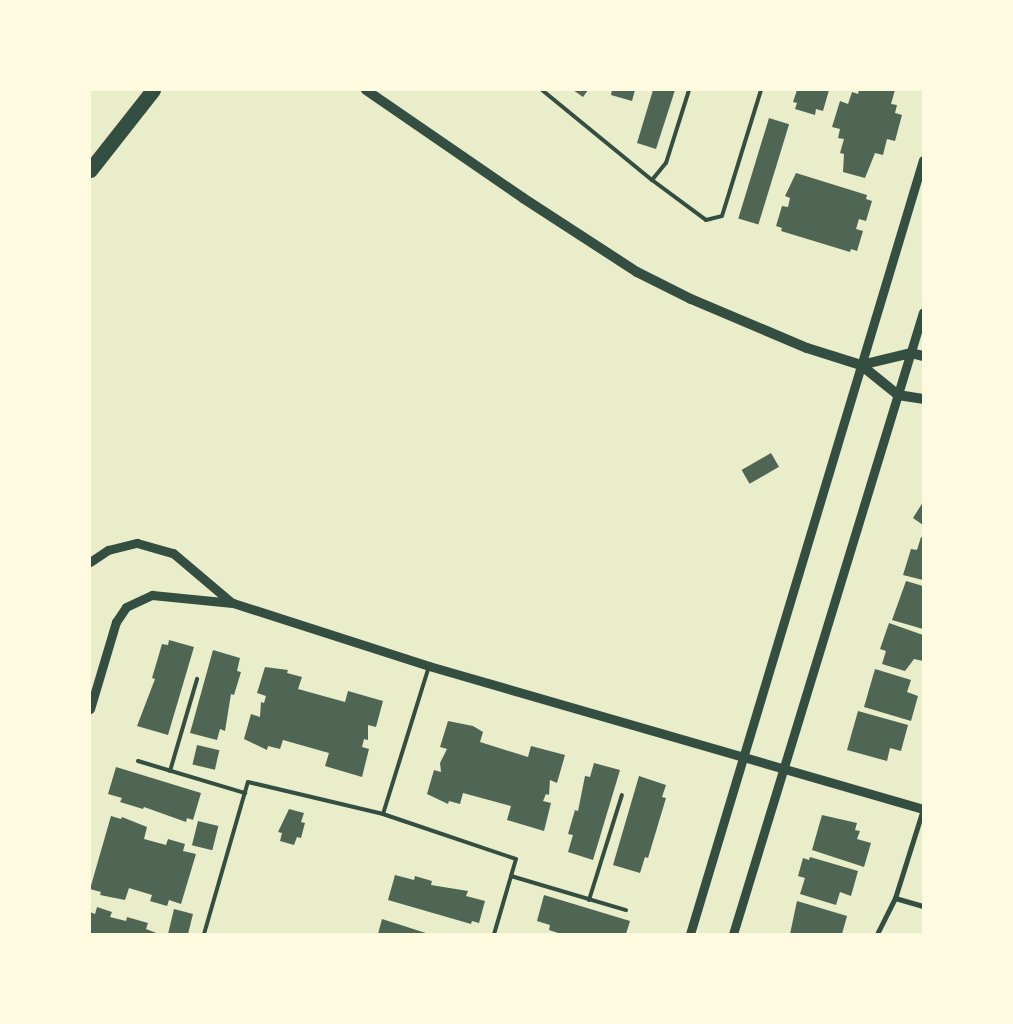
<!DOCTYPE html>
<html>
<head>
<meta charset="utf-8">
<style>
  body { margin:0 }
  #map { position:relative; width:1013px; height:1024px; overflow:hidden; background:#e9edc9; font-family:"Public Sans",sans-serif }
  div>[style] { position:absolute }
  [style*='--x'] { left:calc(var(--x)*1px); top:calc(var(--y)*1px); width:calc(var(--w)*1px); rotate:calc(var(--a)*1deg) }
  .building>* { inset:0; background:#4f6655; transform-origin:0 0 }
  .service>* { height:4px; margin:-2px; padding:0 2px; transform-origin:2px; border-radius:2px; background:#344e41 }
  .minor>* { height:5px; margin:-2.5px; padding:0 2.5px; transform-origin:2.5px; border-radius:2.5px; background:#344e41 }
  .tertiary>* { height:9px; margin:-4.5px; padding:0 4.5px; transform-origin:4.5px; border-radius:4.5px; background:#344e41 }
  .secondary>* { height:10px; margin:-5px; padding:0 5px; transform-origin:5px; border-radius:5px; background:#344e41 }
  .motorway>* { height:15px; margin:-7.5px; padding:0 7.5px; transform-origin:7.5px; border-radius:7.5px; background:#344e41 }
  span { translate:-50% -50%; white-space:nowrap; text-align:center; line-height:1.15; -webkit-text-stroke:4px #fefae0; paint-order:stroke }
  .frame { position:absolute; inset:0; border:91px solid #fefae0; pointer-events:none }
</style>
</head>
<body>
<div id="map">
  <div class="building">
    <div style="clip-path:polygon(573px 90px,588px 90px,583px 97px)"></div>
    <div style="clip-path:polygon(612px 90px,635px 90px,632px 101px,611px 95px)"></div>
    <div style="clip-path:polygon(653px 90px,675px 90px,656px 149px,637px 143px)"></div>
    <div style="clip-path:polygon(797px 90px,829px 90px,823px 111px,816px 109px,815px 115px,795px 109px,797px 103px,793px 102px)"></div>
    <div style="clip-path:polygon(859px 90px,895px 90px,891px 104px,897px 105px,895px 113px,902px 115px,895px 141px,887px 139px,883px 155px,875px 153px,865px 178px,843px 172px,844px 154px,840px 153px,844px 139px,838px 138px,840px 129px,832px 127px,840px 101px,848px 104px,852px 92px,858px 94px)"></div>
    <div style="left:769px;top:118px;width:21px;height:105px;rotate:17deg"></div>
    <div style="clip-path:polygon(796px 173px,867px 195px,866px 199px,872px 201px,866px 221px,859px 219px,856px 229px,863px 231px,857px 251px,851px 249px,850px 252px,781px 231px,782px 228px,776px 226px,782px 206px,788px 207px,790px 198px,785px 196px)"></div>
    <div style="left:771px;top:453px;width:16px;height:34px;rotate:60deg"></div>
    <div style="clip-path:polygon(923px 502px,923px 525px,913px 518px)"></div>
    <div style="clip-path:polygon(921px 537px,923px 538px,923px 580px,903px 575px,911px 549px,917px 550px)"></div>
    <div style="clip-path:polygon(906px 581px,923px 586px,923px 629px,892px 620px)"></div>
    <div style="clip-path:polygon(889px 623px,923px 635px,923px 661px,914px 659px,905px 671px,882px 664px,886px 651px,880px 649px)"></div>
    <div style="clip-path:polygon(169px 640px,194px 647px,168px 735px,137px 726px,155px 679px,152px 678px,162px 644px,168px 645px)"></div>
    <div style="clip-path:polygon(213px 650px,240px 658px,237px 671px,241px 672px,234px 695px,231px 694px,225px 731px,220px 729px,217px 740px,190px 733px)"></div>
    <div style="clip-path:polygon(265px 667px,288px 670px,287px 673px,302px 677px,298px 689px,345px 702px,348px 691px,383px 701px,376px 727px,368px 725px,368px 740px,364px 739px,362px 747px,369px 749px,362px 777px,325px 766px,329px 753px,283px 740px,280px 749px,268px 746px,267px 750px,244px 739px,251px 714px,260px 717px,261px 702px,264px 703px,266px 696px,257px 693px)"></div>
    <div style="clip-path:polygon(875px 669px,911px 680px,907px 692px,918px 696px,911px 721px,864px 707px)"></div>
    <div style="clip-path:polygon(858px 711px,908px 725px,901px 751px,890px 748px,887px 761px,847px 750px)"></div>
    <div style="clip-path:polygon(448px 721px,473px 726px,483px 732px,480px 742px,528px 757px,531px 746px,565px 755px,557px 783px,550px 780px,549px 795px,546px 794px,543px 801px,551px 803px,544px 831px,507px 820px,511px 806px,463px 793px,460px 804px,449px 801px,448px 804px,427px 794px,434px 770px,441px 772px,440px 763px,447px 749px,440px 747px)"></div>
    <div style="left:197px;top:745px;width:23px;height:20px;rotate:13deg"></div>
    <div style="clip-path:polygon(594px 763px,620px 770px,593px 860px,568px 852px,573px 835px,568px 834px,575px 810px,578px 811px,585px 776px,590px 777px)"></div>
    <div style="clip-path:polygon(116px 767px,201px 793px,193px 820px,187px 818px,186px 822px,144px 807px,143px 809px,120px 802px,122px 798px,108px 794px)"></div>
    <div style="clip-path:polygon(639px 776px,666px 785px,662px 797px,666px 798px,648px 858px,645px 857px,640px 873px,613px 865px)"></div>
    <div style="clip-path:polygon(289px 809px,304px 813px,301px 822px,305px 823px,301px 838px,297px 837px,294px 845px,280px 841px,282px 833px,278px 832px)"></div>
    <div style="clip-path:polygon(822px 815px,857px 823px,855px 830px,860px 831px,857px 839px,871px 843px,864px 867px,812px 850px)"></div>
    <div style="clip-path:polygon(111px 816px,121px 819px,122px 817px,147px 827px,144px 839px,166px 845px,168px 839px,185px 844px,183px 851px,196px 854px,181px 904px,169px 900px,167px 906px,150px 901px,152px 895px,129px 888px,125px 900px,100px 895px,101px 892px,90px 889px)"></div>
    <div style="left:198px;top:821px;width:21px;height:25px;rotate:14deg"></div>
    <div style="clip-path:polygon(810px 857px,858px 871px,851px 896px,840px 892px,836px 905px,800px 894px,805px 878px,798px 876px,803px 858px,809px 860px)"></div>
    <div style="clip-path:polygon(395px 875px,414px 880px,415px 876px,432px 881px,431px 885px,468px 891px,466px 896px,485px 901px,479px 923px,472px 921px,471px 924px,388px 900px)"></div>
    <div style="clip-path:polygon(544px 895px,630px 921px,626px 934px,561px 934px,549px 930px,550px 925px,537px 921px)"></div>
    <div style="clip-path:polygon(797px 901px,847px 916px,842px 934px,790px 934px)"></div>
    <div style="clip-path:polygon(97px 907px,112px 912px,110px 917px,126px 921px,127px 917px,148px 923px,146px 929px,159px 934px,90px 934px,90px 912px,95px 914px)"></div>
    <div style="clip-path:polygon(174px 909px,193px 914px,188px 934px,168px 934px)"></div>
    <div style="clip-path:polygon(382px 919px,429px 934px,378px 934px)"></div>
  </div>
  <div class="service">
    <div style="--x:542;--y:90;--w:142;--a:39.3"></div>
    <div style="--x:652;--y:180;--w:67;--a:36.5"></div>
    <div style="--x:706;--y:220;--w:16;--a:-14"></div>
    <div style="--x:722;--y:216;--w:132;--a:-72.8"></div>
    <div style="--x:652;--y:180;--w:22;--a:-51"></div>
    <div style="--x:666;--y:163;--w:77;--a:-72.5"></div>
    <div style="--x:138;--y:761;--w:112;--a:16.7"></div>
    <div style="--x:170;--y:771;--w:96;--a:-73.6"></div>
    <div style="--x:383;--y:814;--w:155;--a:-72.7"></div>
    <div style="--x:511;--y:876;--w:120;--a:16.5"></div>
    <div style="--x:589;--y:900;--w:110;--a:-72.6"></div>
    <div style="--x:204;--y:934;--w:158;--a:-73.9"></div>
    <div style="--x:248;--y:782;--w:139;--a:13.3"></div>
    <div style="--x:383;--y:814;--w:140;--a:18.7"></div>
    <div style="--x:516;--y:859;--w:78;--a:106.3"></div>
  </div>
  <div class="minor">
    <div style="--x:895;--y:898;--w:29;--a:16"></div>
    <div style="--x:877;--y:934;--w:40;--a:-63.4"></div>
    <div style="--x:895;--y:898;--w:93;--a:-72.5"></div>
  </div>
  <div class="tertiary">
    <div style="--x:90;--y:562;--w:22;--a:-34"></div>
    <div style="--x:108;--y:550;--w:30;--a:-14"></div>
    <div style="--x:137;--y:543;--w:37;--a:16"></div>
    <div style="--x:173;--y:553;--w:77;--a:40.3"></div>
    <div style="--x:90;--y:709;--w:91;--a:-73.4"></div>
    <div style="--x:116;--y:622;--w:18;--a:-56"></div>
    <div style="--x:126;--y:607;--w:29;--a:-25"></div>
    <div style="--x:152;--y:595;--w:81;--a:5.6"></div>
    <div style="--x:233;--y:603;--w:206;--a:17.8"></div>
    <div style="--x:429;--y:666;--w:514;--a:16.14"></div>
    <div style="--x:690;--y:934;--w:808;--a:-73.25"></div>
    <div style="--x:733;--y:934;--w:650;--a:-73.01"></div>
  </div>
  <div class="secondary">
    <div style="--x:366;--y:90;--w:191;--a:34.5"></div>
    <div style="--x:523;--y:198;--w:136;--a:33"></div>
    <div style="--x:637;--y:272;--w:60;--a:26.6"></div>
    <div style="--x:691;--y:299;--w:126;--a:22.9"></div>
    <div style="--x:807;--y:348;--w:57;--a:17.5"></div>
    <div style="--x:861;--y:365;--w:48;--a:39"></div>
    <div style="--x:898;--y:395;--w:25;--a:9"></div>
    <div style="--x:861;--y:365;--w:51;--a:-13.5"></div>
    <div style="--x:911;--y:353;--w:12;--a:14"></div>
  </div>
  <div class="motorway">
    <div style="--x:90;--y:170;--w:102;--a:-51.8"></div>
  </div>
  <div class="frame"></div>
</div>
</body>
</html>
